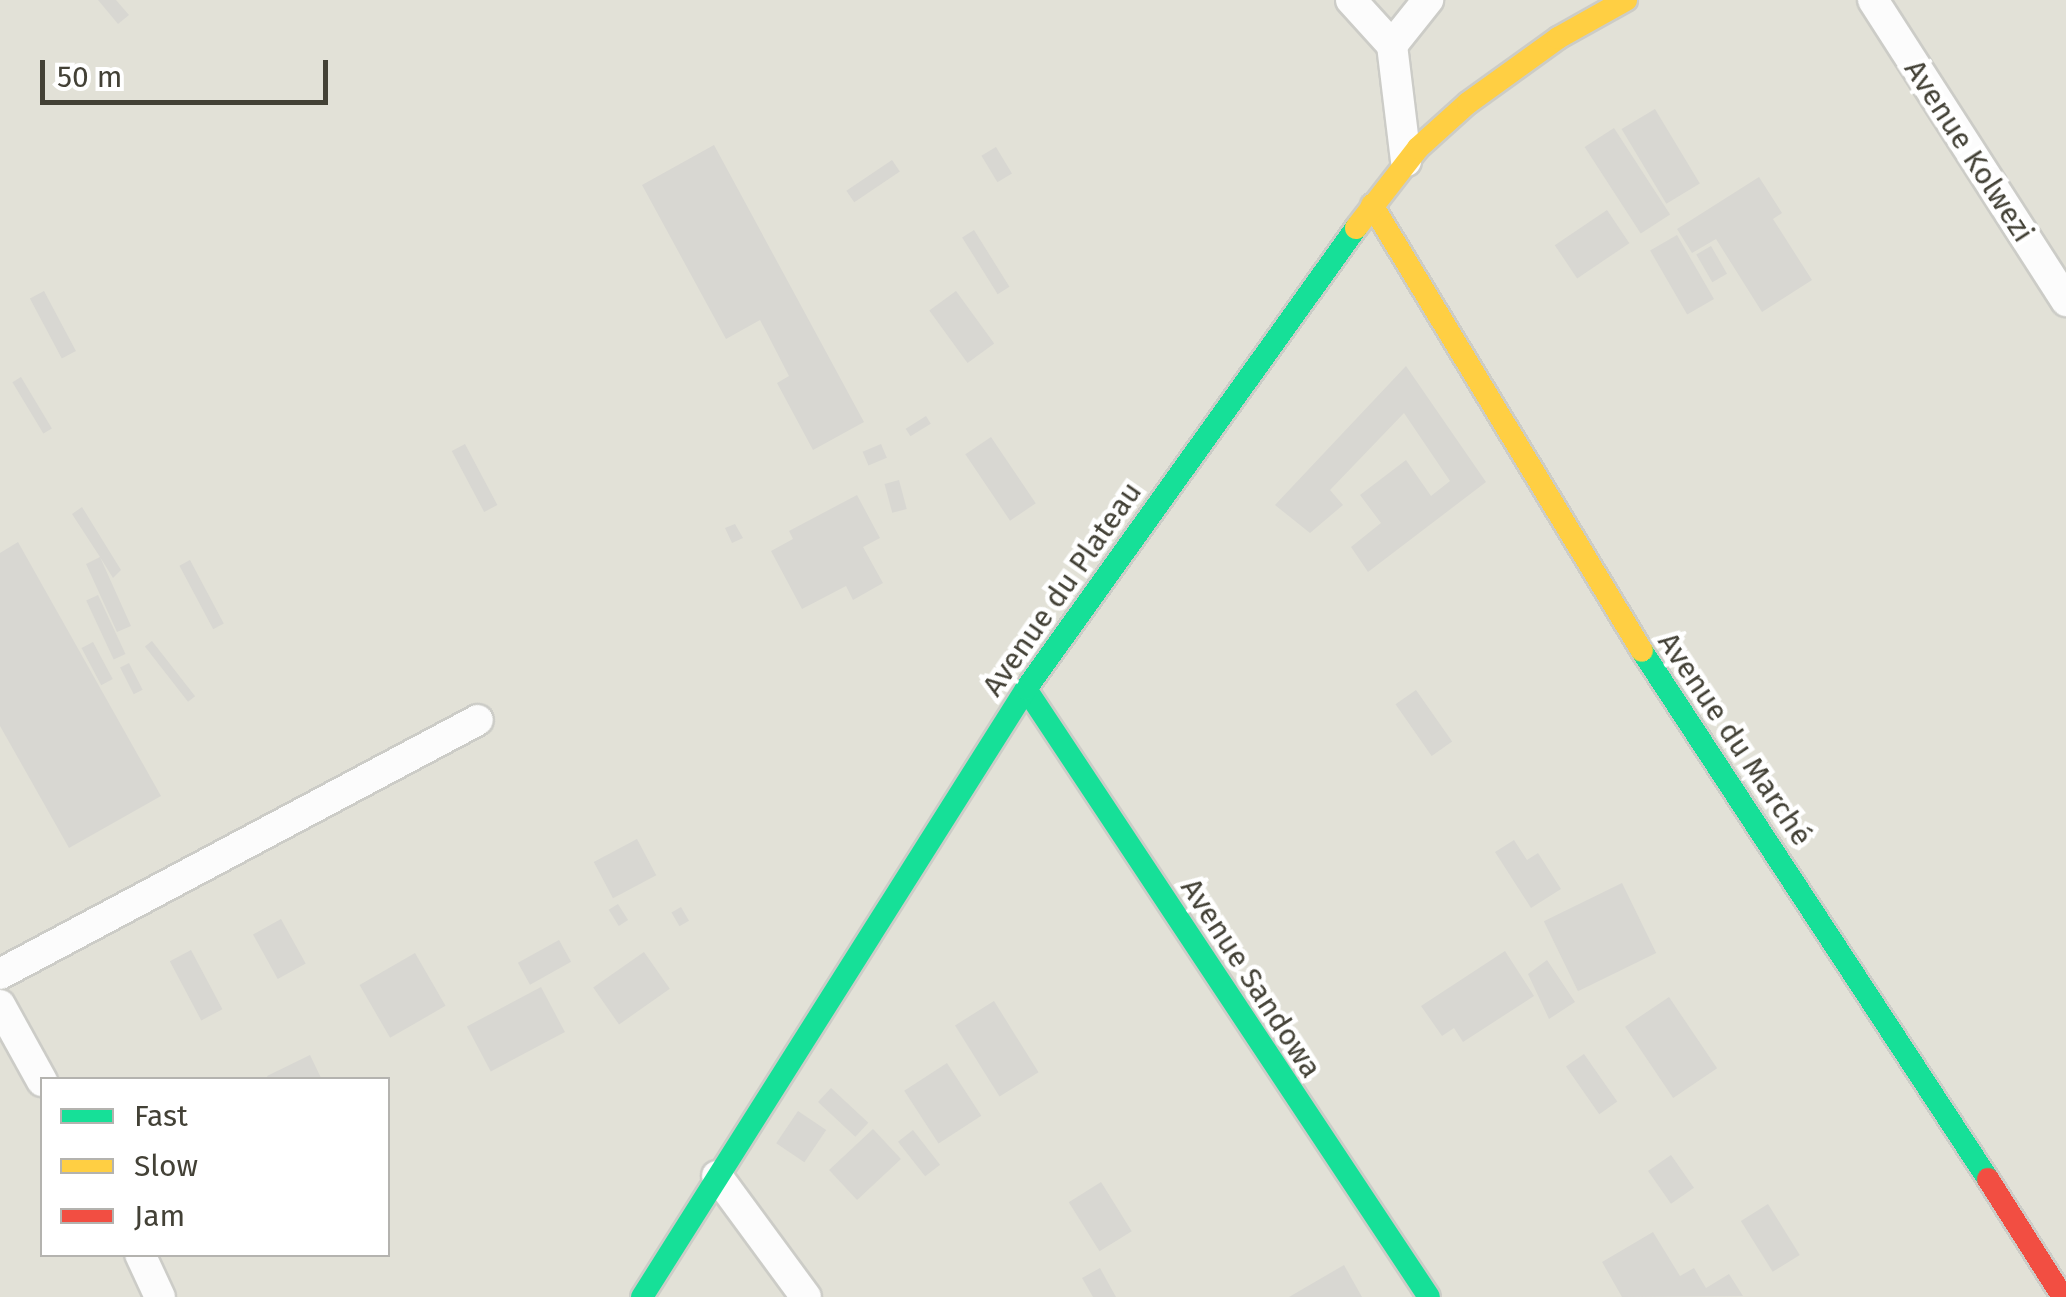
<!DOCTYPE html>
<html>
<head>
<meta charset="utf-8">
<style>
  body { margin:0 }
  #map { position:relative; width:2066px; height:1297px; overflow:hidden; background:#eeeee9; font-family:"Fira Sans",sans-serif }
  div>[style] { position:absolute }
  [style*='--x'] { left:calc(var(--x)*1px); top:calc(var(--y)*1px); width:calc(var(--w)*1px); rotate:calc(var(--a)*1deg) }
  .residential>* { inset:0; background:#e2e1d7 }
  .building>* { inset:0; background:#d8d7d2; transform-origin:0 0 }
  .roads { filter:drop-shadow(2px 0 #ccccc7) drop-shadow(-2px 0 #ccccc7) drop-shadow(0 2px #ccccc7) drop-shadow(0 -2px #ccccc7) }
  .street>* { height:30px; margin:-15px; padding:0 15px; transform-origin:15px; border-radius:15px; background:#fcfcfc }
  .fast>* { height:22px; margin:-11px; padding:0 11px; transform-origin:11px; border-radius:11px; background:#16e098 }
  .slow>* { height:22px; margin:-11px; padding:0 11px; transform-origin:11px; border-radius:11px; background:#ffcf43 }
  .jam>* { height:22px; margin:-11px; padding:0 11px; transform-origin:11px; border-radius:11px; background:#f24e42 }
  span { translate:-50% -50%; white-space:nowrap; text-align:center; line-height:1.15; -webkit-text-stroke:9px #fff; paint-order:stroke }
  .street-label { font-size:30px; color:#434136 }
  .legend { position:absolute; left:40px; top:1077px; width:350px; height:180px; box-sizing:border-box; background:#fff; border:2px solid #b4b3af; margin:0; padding:12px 18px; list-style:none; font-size:30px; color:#434136 }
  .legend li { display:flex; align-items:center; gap:20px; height:50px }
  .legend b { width:50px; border:2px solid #b4b3af }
  .scale { position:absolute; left:40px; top:60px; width:288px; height:45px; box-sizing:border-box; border:5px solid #434136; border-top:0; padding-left:12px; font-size:30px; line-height:35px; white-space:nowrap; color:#434136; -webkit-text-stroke:8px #fff; paint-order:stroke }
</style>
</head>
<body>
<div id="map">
  <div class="residential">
    <div style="clip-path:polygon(evenodd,0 0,2066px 0,2066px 1297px,0 1297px,0 0,42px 1080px,388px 1080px,388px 1254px,42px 1254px,42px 1080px)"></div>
  </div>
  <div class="building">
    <div style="clip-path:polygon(98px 0,116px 0,129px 15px,118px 24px)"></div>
    <div style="left:1655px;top:109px;width:87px;height:39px;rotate:59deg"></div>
    <div style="left:1614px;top:128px;width:103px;height:35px;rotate:57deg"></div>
    <div style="clip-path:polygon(714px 145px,864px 422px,813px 450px,777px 383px,789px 376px,760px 320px,726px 339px,642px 185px)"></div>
    <div style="left:996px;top:147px;width:31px;height:17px;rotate:59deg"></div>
    <div style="left:892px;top:160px;width:14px;height:55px;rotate:56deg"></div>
    <div style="clip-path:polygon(1759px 177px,1782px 213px,1773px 219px,1812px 280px,1762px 312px,1716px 239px,1692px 253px,1677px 229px)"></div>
    <div style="left:1607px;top:210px;width:40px;height:63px;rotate:56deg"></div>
    <div style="left:974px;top:230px;width:67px;height:14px;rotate:58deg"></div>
    <div style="left:1677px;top:235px;width:74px;height:31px;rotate:60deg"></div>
    <div style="left:1711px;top:246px;width:32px;height:17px;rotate:60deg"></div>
    <div style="left:44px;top:291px;width:68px;height:16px;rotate:62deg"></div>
    <div style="left:956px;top:291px;width:65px;height:33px;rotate:54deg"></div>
    <div style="clip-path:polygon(1406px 366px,1486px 482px,1368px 572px,1351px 547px,1381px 523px,1360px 495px,1406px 460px,1431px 496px,1450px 481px,1404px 413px,1330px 490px,1343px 505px,1310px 533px,1275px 505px)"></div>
    <div style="left:21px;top:377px;width:60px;height:10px;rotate:59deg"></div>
    <div style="left:926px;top:416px;width:9px;height:24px;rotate:58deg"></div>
    <div style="left:991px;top:437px;width:80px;height:31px;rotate:56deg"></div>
    <div style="left:465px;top:444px;width:69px;height:15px;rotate:62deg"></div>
    <div style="left:881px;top:444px;width:15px;height:20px;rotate:67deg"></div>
    <div style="left:899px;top:480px;width:30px;height:15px;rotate:75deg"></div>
    <div style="clip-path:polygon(857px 495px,880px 538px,863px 547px,883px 583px,853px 600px,846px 586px,802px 609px,771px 551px,793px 539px,789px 531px)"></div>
    <div style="clip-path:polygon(82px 507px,121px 570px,113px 578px,100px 557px,131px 626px,117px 632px,86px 564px,100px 557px,72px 514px)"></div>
    <div style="clip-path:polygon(735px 524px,743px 538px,732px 543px,725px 528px)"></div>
    <div style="clip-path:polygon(18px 542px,161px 796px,69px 848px,0 726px,0 553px)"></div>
    <div style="left:190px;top:560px;width:72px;height:12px;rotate:62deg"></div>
    <div style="left:98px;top:595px;width:65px;height:13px;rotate:65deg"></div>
    <div style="left:152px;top:641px;width:70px;height:9px;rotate:52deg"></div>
    <div style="left:93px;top:642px;width:42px;height:13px;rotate:62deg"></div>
    <div style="left:129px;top:663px;width:30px;height:10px;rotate:63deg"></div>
    <div style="left:1416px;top:690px;width:63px;height:25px;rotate:55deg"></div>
    <div style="left:637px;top:839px;width:41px;height:49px;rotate:62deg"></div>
    <div style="clip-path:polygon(1514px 840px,1527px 860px,1538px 853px,1561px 889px,1531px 908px,1495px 852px)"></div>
    <div style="left:1622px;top:883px;width:78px;height:87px;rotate:64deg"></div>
    <div style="left:618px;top:904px;width:19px;height:11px;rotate:58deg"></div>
    <div style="left:681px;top:907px;width:16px;height:11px;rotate:60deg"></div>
    <div style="left:281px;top:919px;width:51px;height:32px;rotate:61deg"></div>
    <div style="left:559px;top:940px;width:25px;height:47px;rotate:61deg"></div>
    <div style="left:191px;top:950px;width:67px;height:24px;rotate:62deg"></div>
    <div style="clip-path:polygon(1505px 951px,1534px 996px,1463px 1042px,1454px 1028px,1442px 1036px,1421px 1006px)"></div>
    <div style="left:644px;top:952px;width:45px;height:62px;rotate:55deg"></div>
    <div style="left:415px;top:953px;width:61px;height:64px;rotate:60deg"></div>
    <div style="clip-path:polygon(1547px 960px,1575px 1002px,1549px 1019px,1528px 974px)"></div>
    <div style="left:541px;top:987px;width:51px;height:84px;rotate:62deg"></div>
    <div style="left:1669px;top:997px;width:86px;height:53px;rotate:56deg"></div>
    <div style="left:994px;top:1001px;width:84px;height:46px;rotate:58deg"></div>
    <div style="left:1584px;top:1054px;width:58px;height:22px;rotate:55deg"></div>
    <div style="clip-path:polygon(310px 1055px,322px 1080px,269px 1080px,267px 1076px)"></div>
    <div style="left:947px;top:1063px;width:63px;height:51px;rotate:57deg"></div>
    <div style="left:831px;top:1088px;width:51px;height:19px;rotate:43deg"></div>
    <div style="left:798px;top:1111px;width:34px;height:39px;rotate:34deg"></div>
    <div style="left:873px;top:1129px;width:41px;height:60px;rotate:47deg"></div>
    <div style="left:913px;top:1130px;width:44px;height:19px;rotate:52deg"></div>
    <div style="left:1671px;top:1155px;width:40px;height:28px;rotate:55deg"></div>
    <div style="left:1101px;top:1182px;width:58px;height:38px;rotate:58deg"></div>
    <div style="left:1768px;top:1204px;width:60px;height:32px;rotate:58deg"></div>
    <div style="clip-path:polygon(1653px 1232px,1680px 1276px,1694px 1268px,1706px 1288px,1729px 1274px,1743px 1296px,1622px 1297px,1602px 1262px)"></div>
    <div style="clip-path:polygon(1344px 1265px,1362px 1297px,1289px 1297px)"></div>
    <div style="clip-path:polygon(1100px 1268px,1116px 1297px,1093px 1297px,1082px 1278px)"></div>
  </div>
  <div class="roads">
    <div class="street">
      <div style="--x:1351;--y:0;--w:61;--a:47.7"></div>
      <div style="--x:1392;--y:45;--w:117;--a:83.1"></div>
      <div style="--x:1873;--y:0;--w:358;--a:57.3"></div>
      <div style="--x:1392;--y:45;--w:58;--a:-51.3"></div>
      <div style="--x:0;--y:974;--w:541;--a:-27.99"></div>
      <div style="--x:0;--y:1005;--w:87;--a:61.1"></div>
      <div style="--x:717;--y:1176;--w:150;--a:53.7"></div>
      <div style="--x:140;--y:1254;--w:47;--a:65.1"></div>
    </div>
    <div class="fast">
      <div style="--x:1642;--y:651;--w:631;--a:56.76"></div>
      <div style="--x:1026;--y:689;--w:729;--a:56.46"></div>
      <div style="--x:642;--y:1297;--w:719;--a:-57.72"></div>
      <div style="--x:1026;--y:689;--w:567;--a:-54.4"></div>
    </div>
    <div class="slow">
      <div style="--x:1372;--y:205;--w:521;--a:58.81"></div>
      <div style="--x:1356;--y:228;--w:101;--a:-52.2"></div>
      <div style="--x:1418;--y:148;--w:67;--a:-42"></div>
      <div style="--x:1468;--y:103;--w:111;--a:-35.8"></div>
      <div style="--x:1558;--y:38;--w:78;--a:-29.2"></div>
    </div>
    <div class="jam">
      <div style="--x:1988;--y:1179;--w:140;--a:57.6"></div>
    </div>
  </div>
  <div class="street-label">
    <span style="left:1969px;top:151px;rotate:57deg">Avenue Kolwezi</span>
    <span style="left:1062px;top:589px;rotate:-55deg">Avenue du Plateau</span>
    <span style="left:1735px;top:739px;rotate:56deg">Avenue du Marché</span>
    <span style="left:1251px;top:978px;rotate:57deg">Avenue Sandowa</span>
  </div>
  <ul class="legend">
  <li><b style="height:12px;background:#16e098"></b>Fast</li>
  <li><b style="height:12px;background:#ffcf43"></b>Slow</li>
  <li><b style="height:12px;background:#f24e42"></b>Jam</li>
  </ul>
  <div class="scale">50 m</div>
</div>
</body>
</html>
